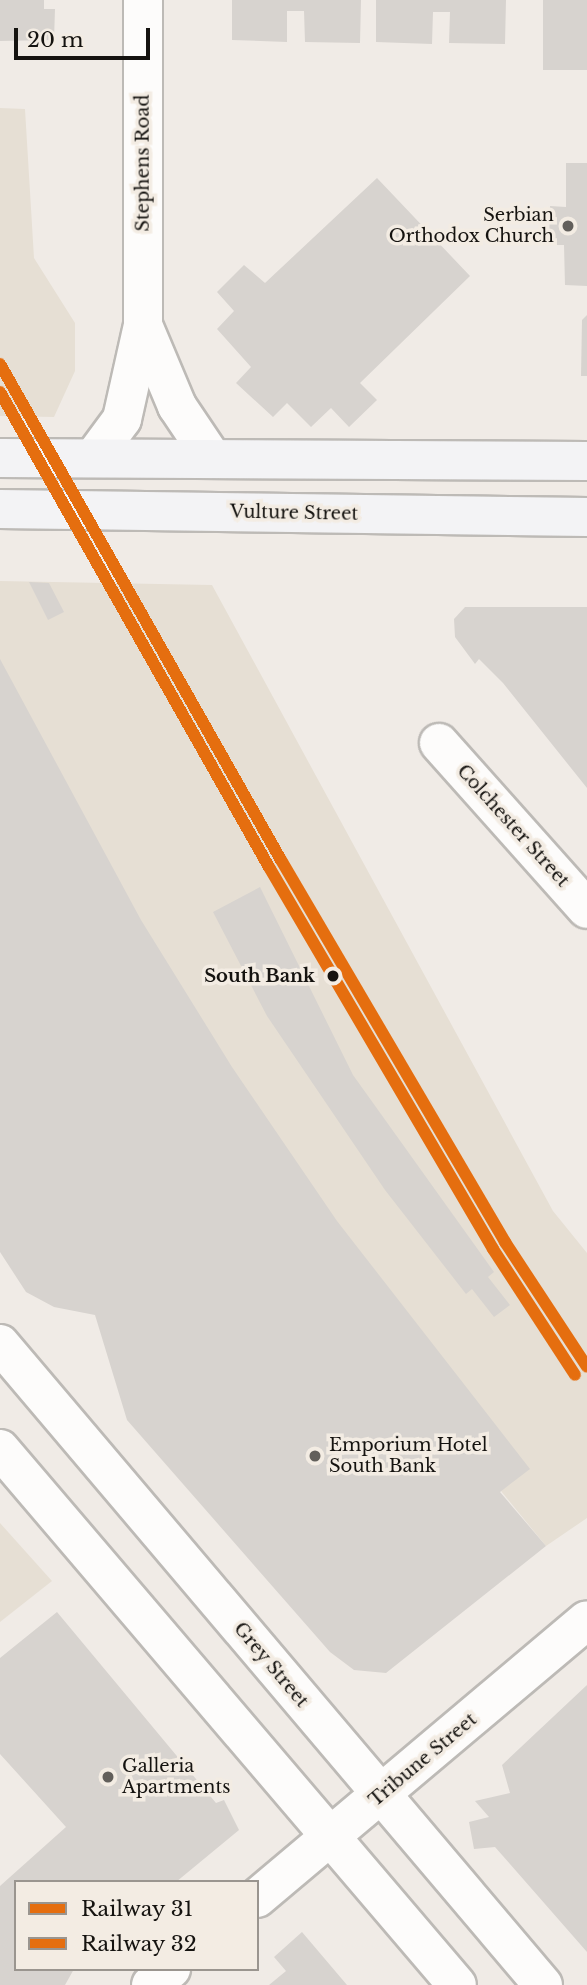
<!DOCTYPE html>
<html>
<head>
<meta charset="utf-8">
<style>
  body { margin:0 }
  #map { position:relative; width:587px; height:1985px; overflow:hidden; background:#f0ebe6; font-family:"Libre Baskerville",serif }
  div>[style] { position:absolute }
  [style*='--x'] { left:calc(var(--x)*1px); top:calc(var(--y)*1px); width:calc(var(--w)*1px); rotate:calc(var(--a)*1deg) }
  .built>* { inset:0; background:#e6dfd4 }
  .building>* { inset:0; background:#d7d3cf; transform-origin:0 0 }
  .roads { filter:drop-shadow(2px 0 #bdbab6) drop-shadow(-2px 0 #bdbab6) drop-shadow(0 2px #bdbab6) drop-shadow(0 -2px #bdbab6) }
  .minor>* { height:38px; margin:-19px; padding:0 19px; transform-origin:19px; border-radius:19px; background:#fdfcfb }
  .major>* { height:38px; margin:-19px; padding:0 19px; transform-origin:19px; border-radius:19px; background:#f3f3f5 }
  .rail-1>* { height:12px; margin:-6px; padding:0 6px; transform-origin:6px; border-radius:6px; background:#e56e0f }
  .rail-2>* { height:12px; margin:-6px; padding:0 6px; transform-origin:6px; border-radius:6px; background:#e56e0f }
  .dots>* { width:19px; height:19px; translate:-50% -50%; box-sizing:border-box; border:4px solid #f3ece3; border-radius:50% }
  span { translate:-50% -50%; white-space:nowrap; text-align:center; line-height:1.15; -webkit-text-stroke:7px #f3ece3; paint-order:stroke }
  .street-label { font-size:18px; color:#151310 }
  .poi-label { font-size:18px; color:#151310 }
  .right { translate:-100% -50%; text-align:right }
  .left { translate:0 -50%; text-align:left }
  .stop-label { font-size:18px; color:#151310; font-weight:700 }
  .legend { position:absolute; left:14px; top:1880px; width:245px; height:91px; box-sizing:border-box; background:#f3ece3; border:2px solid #9a958f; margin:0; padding:9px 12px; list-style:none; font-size:21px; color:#151310 }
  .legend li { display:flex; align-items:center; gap:14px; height:35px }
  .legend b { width:35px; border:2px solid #9a958f }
  .scale { position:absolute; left:14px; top:28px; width:136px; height:32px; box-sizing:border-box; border:4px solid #151310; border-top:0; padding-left:9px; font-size:21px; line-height:24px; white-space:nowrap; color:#151310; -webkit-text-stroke:5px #f3ece3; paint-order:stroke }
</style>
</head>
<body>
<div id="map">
  <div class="built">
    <div style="clip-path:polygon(0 108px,25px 109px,34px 258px,75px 323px,75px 371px,54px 417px,0 416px)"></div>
    <div style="clip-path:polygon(0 581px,212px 585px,553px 1211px,587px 1253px,587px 1518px,546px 1546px,256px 1191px,0 790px)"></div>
    <div style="clip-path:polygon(0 1523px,52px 1581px,0 1622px)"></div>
  </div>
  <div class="building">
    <div style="clip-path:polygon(0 0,44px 0,44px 9px,55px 9px,54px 40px,0 41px)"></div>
    <div style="clip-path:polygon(232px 0,361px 0,360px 43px,305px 42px,304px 11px,287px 11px,287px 42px,232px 40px)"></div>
    <div style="clip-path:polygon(376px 0,506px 0,505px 44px,449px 43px,450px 12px,433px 12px,432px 44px,376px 42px)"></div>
    <div style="left:543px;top:0;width:44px;height:70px"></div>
    <div style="clip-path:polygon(566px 163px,587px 163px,587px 286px,565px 285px,564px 245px,549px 245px,550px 206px,566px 207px)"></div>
    <div style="clip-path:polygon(377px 178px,470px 276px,360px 383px,377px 400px,349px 427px,331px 408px,311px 427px,287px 403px,273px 417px,236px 383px,251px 367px,217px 329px,234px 311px,217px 292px,244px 265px,265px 283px)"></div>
    <div style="clip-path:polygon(587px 315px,587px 376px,581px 376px,582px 320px)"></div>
    <div style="clip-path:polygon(29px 582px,49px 583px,64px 612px,48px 620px)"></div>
    <div style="clip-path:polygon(465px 607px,587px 607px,587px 788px,503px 683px,479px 659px,475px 664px,455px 637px,454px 619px)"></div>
    <div style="clip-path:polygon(0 659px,141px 920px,232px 1067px,337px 1221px,530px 1469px,500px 1492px,546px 1546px,386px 1673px,354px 1670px,330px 1652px,127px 1420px,95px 1315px,54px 1307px,26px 1292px,0 1252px)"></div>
    <div style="clip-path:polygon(260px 887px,353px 1075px,494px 1272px,488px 1277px,510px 1305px,494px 1317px,472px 1289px,466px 1294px,385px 1190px,267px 1016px,213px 912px)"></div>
    <div style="clip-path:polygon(57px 1612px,216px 1803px,224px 1800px,239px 1830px,176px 1882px,16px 1882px,16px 1969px,74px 1969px,65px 1985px,0 1985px,0 1886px,66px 1827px,0 1754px,0 1658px)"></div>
    <div style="clip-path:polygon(587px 1685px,587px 1952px,495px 1847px,474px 1849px,469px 1822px,489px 1817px,475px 1801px,510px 1793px,502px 1765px)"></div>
    <div style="clip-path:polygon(302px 1932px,347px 1985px,269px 1985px,286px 1971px,274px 1957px)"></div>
  </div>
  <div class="roads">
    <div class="minor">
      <div style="--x:143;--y:325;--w:88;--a:67.2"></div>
      <div style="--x:177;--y:406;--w:63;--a:56.1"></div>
      <div style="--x:94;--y:457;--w:47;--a:-53.6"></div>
      <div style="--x:122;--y:419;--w:96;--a:-77.4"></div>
      <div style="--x:143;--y:325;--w:325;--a:-90"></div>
      <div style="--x:439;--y:743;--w:222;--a:48.3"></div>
      <div style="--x:0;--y:1344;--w:840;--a:49.73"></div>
      <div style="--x:0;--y:1449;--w:704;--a:49.55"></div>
      <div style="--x:257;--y:1898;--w:431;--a:-40.1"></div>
      <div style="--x:151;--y:1985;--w:26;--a:-39"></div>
    </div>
    <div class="major">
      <div style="--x:0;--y:458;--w:587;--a:0.29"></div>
      <div style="--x:0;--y:509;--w:587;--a:0.78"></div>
    </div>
  </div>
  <div class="rail-1">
    <div style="--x:0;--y:364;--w:570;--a:60.47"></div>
    <div style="--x:281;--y:860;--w:443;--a:59.6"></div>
    <div style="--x:505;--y:1242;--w:149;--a:56.7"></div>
  </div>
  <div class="rail-2">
    <div style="--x:0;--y:392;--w:546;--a:60.48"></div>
    <div style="--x:269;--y:867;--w:443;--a:59.6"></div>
    <div style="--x:493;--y:1249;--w:150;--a:56.9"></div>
  </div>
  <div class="dots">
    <div style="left:568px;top:226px;background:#625f5b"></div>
    <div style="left:333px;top:976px;background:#151310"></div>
    <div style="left:315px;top:1456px;background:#625f5b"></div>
    <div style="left:108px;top:1777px;background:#625f5b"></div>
  </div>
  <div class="street-label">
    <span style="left:143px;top:163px;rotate:-90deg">Stephens Road</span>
    <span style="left:294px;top:513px;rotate:1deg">Vulture Street</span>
    <span style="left:513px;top:826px;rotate:48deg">Colchester Street</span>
    <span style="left:271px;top:1665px;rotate:50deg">Grey Street</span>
    <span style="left:423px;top:1760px;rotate:-40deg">Tribune Street</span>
  </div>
  <div class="poi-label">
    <span class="right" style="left:554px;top:226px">Serbian<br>Orthodox Church</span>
    <span class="left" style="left:329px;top:1456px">Emporium Hotel<br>South Bank</span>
    <span class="left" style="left:122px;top:1777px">Galleria<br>Apartments</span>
  </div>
  <div class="stop-label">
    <span class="right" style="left:315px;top:976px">South Bank</span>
  </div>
  <ul class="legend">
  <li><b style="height:9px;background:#e56e0f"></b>Railway 31</li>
  <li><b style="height:9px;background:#e56e0f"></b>Railway 32</li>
  </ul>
  <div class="scale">20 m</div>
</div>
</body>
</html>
